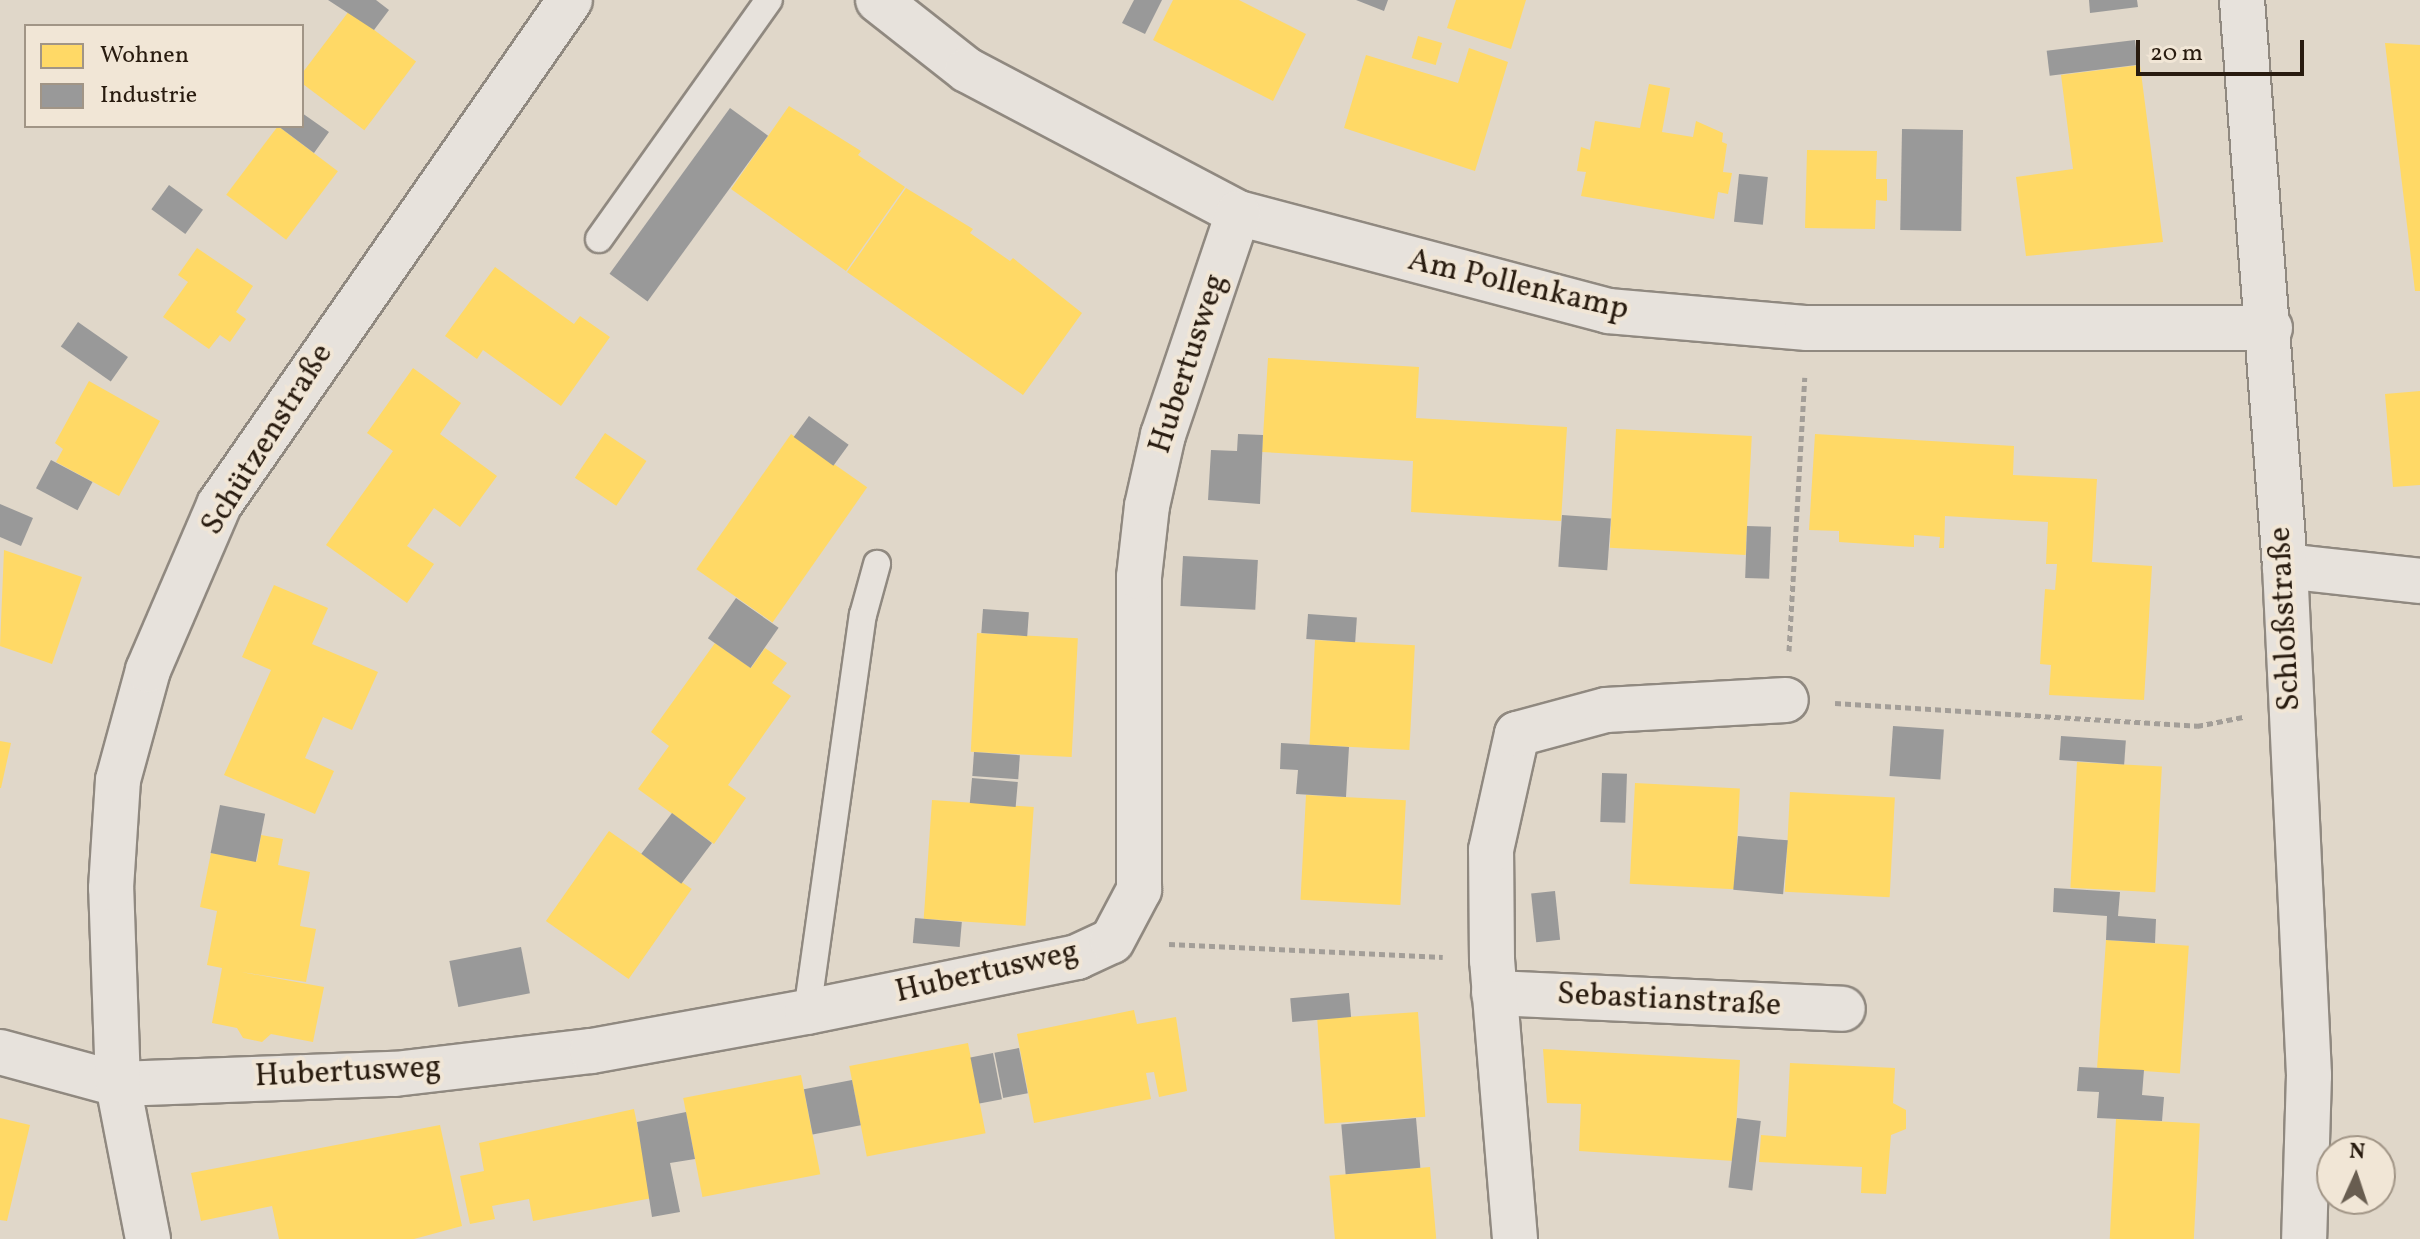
<!DOCTYPE html>
<html>
<head>
<meta charset="utf-8">
<style>
  body { margin:0 }
  #map { position:relative; width:2420px; height:1239px; overflow:hidden; background:#e0d7c9; font-family:Vollkorn,serif }
  div>[style] { position:absolute }
  [style*='--x'] { left:calc(var(--x)*1px); top:calc(var(--y)*1px); width:calc(var(--w)*1px); rotate:calc(var(--a)*1deg) }
  .homes>* { inset:0; background:#ffd966; transform-origin:0 0 }
  .industry>* { inset:0; background:#999; transform-origin:0 0 }
  .path>* { height:5px; margin-top:-2.5px; transform-origin:0; background:repeating-linear-gradient(90deg,#a39e98 0 6px,transparent 0 10px) }
  .roads { filter:drop-shadow(2px 0 #908980) drop-shadow(-2px 0 #908980) drop-shadow(0 2px #908980) drop-shadow(0 -2px #908980) }
  .lane>* { height:26px; margin:-13px; padding:0 13px; transform-origin:13px; border-radius:13px; background:#e7e2dc }
  .street>* { height:44px; margin:-22px; padding:0 22px; transform-origin:22px; border-radius:22px; background:#e7e2dc }
  .secondary>* { height:44px; margin:-22px; padding:0 22px; transform-origin:22px; border-radius:22px; background:#e7e2dc }
  span { translate:-50% -50%; white-space:nowrap; text-align:center; line-height:1.15; -webkit-text-stroke:8px #f1e6d6; paint-order:stroke }
  .street-label { font-size:32px; color:#281b0f }
  .legend { position:absolute; left:24px; top:24px; width:280px; height:104px; box-sizing:border-box; background:#f1e6d6; border:2px solid #a19586; margin:0; padding:10px 14px; list-style:none; font-size:24px; color:#281b0f }
  .legend li { display:flex; align-items:center; gap:16px; height:40px }
  .legend b { width:40px; border:2px solid #a19586 }
  .north { position:absolute; left:2316px; top:1135px; width:80px; height:80px; box-sizing:border-box; background:#f1e6d6; border:2px solid #a19586; border-radius:50%; rotate:3deg; font-size:22px; font-weight:700; line-height:32px; text-align:center; color:#281b0f }
  .north::after { content:''; display:block; margin:auto; width:28px; height:36px; background:#685d50; clip-path:polygon(50% 0,100% 100%,50% 72%,0 100%) }
  .scale { position:absolute; left:2136px; top:40px; width:168px; height:36px; box-sizing:border-box; border:4px solid #281b0f; border-top:0; padding-left:10px; font-size:24px; line-height:28px; white-space:nowrap; color:#281b0f; -webkit-text-stroke:6px #f1e6d6; paint-order:stroke }
</style>
</head>
<body>
<div id="map">
  <div class="homes">
    <div style="clip-path:polygon(1173px 0,1239px 0,1306px 34px,1273px 101px,1153px 40px)"></div>
    <div style="clip-path:polygon(1456px 0,1526px 0,1511px 49px,1447px 28px)"></div>
    <div style="left:349px;top:11px;width:84px;height:86px;rotate:37deg"></div>
    <div style="left:1418px;top:36px;width:25px;height:23px;rotate:16deg"></div>
    <div style="clip-path:polygon(2385px 43px,2420px 45px,2420px 291px,2415px 291px)"></div>
    <div style="clip-path:polygon(1469px 48px,1508px 62px,1475px 171px,1344px 128px,1366px 55px,1458px 83px)"></div>
    <div style="clip-path:polygon(2140px 65px,2163px 242px,2026px 256px,2016px 177px,2073px 169px,2061px 75px)"></div>
    <div style="clip-path:polygon(1649px 84px,1670px 88px,1662px 132px,1693px 137px,1696px 121px,1723px 133px,1722px 142px,1727px 144px,1723px 172px,1732px 173px,1728px 194px,1718px 192px,1714px 219px,1581px 196px,1586px 172px,1577px 171px,1581px 147px,1590px 150px,1595px 121px,1640px 128px)"></div>
    <div style="clip-path:polygon(789px 106px,861px 151px,858px 155px,905px 187px,846px 271px,731px 189px)"></div>
    <div style="left:278px;top:126px;width:75px;height:86px;rotate:37deg"></div>
    <div style="clip-path:polygon(1807px 150px,1877px 151px,1876px 179px,1887px 179px,1887px 201px,1876px 200px,1875px 229px,1805px 228px)"></div>
    <div style="clip-path:polygon(906px 188px,973px 229px,970px 233px,1010px 261px,1013px 258px,1082px 313px,1023px 395px,847px 272px)"></div>
    <div style="clip-path:polygon(197px 248px,253px 286px,236px 312px,246px 319px,230px 342px,220px 335px,209px 349px,163px 317px,188px 282px,178px 275px)"></div>
    <div style="clip-path:polygon(495px 267px,574px 324px,580px 316px,610px 337px,561px 406px,483px 350px,477px 359px,445px 336px)"></div>
    <div style="clip-path:polygon(1268px 358px,1419px 367px,1416px 418px,1567px 427px,1561px 521px,1411px 512px,1413px 461px,1262px 452px)"></div>
    <div style="clip-path:polygon(413px 368px,461px 403px,440px 434px,497px 476px,460px 527px,434px 508px,407px 546px,434px 564px,407px 603px,326px 545px,393px 451px,367px 433px)"></div>
    <div style="clip-path:polygon(89px 381px,160px 421px,119px 496px,56px 462px,63px 449px,55px 443px)"></div>
    <div style="clip-path:polygon(2420px 391px,2420px 485px,2393px 487px,2385px 394px)"></div>
    <div style="left:1616px;top:429px;width:136px;height:119px;rotate:3deg"></div>
    <div style="left:605px;top:433px;width:50px;height:54px;rotate:34deg"></div>
    <div style="left:791px;top:434px;width:93px;height:165px;rotate:35deg"></div>
    <div style="clip-path:polygon(1815px 434px,2014px 446px,2013px 475px,2097px 479px,2092px 562px,2152px 566px,2144px 700px,2049px 695px,2051px 665px,2040px 664px,2045px 589px,2055px 590px,2057px 564px,2046px 564px,2048px 522px,1945px 516px,1944px 548px,1939px 548px,1940px 537px,1914px 535px,1914px 547px,1839px 542px,1839px 531px,1809px 530px)"></div>
    <div style="clip-path:polygon(4px 550px,82px 577px,52px 664px,0 646px)"></div>
    <div style="clip-path:polygon(274px 585px,328px 608px,312px 644px,378px 672px,352px 730px,323px 717px,305px 758px,334px 771px,315px 814px,224px 775px,271px 670px,242px 657px)"></div>
    <div style="left:977px;top:633px;width:101px;height:119px;rotate:3deg"></div>
    <div style="left:1315px;top:640px;width:100px;height:105px;rotate:3deg"></div>
    <div style="clip-path:polygon(715px 643px,751px 668px,765px 648px,787px 663px,772px 683px,791px 696px,728px 785px,746px 798px,714px 844px,638px 789px,669px 746px,651px 732px)"></div>
    <div style="clip-path:polygon(0 741px,11px 743px,1px 788px,0 788px)"></div>
    <div style="left:2077px;top:762px;width:85px;height:126px;rotate:3deg"></div>
    <div style="left:1635px;top:783px;width:105px;height:101px;rotate:3deg"></div>
    <div style="left:1790px;top:792px;width:105px;height:100px;rotate:3deg"></div>
    <div style="left:1306px;top:795px;width:100px;height:105px;rotate:3deg"></div>
    <div style="left:932px;top:800px;width:102px;height:119px;rotate:4deg"></div>
    <div style="left:609px;top:831px;width:101px;height:110px;rotate:35deg"></div>
    <div style="clip-path:polygon(261px 835px,283px 839px,278px 865px,310px 872px,300px 926px,316px 929px,306px 982px,241px 972px,324px 987px,313px 1042px,271px 1034px,262px 1042px,243px 1038px,237px 1028px,212px 1023px,222px 968px,207px 965px,217px 911px,200px 907px,211px 853px,257px 861px)"></div>
    <div style="left:2106px;top:940px;width:83px;height:128px;rotate:4deg"></div>
    <div style="clip-path:polygon(1134px 1010px,1137px 1024px,1176px 1017px,1187px 1091px,1159px 1097px,1154px 1072px,1146px 1073px,1151px 1099px,1034px 1123px,1017px 1034px)"></div>
    <div style="left:1418px;top:1012px;width:105px;height:101px;rotate:86deg"></div>
    <div style="left:968px;top:1043px;width:92px;height:121px;rotate:79deg"></div>
    <div style="clip-path:polygon(1543px 1049px,1740px 1060px,1734px 1161px,1579px 1151px,1581px 1104px,1547px 1103px)"></div>
    <div style="clip-path:polygon(1790px 1063px,1895px 1068px,1893px 1103px,1906px 1110px,1906px 1129px,1891px 1135px,1886px 1194px,1861px 1193px,1862px 1167px,1759px 1162px,1761px 1135px,1786px 1137px)"></div>
    <div style="left:801px;top:1075px;width:101px;height:120px;rotate:79deg"></div>
    <div style="clip-path:polygon(634px 1109px,652px 1198px,533px 1221px,529px 1199px,492px 1206px,495px 1219px,470px 1224px,460px 1176px,484px 1171px,479px 1143px)"></div>
    <div style="clip-path:polygon(0 1118px,30px 1125px,7px 1221px,0 1220px)"></div>
    <div style="left:2116px;top:1119px;width:84px;height:120px;rotate:3deg"></div>
    <div style="clip-path:polygon(440px 1125px,462px 1226px,414px 1239px,279px 1239px,272px 1206px,201px 1221px,191px 1173px)"></div>
    <div style="left:1430px;top:1167px;width:72px;height:101px;rotate:85deg"></div>
  </div>
  <div class="industry">
    <div style="clip-path:polygon(328px 0,376px 0,389px 10px,374px 30px)"></div>
    <div style="clip-path:polygon(1134px 0,1162px 0,1145px 34px,1122px 23px)"></div>
    <div style="clip-path:polygon(1356px 0,1388px 0,1384px 11px)"></div>
    <div style="clip-path:polygon(2089px 0,2137px 0,2138px 7px,2090px 13px)"></div>
    <div style="left:2135px;top:40px;width:25px;height:89px;rotate:83deg"></div>
    <div style="left:730px;top:108px;width:47px;height:205px;rotate:36deg"></div>
    <div style="clip-path:polygon(302px 113px,329px 132px,314px 153px,278px 126px,302px 126px)"></div>
    <div style="left:1902px;top:129px;width:61px;height:101px;rotate:1deg"></div>
    <div style="left:1739px;top:174px;width:29px;height:48px;rotate:6deg"></div>
    <div style="left:169px;top:185px;width:42px;height:30px;rotate:36deg"></div>
    <div style="left:78px;top:322px;width:61px;height:30px;rotate:35deg"></div>
    <div style="left:809px;top:416px;width:49px;height:26px;rotate:36deg"></div>
    <div style="clip-path:polygon(1238px 434px,1263px 435px,1260px 504px,1208px 500px,1211px 450px,1237px 451px)"></div>
    <div style="left:51px;top:460px;width:47px;height:32px;rotate:28deg"></div>
    <div style="clip-path:polygon(0 504px,33px 518px,21px 546px,0 537px)"></div>
    <div style="left:1562px;top:515px;width:49px;height:52px;rotate:4deg"></div>
    <div style="left:1747px;top:526px;width:24px;height:52px;rotate:2deg"></div>
    <div style="left:1183px;top:556px;width:75px;height:50px;rotate:3deg"></div>
    <div style="left:736px;top:598px;width:52px;height:49px;rotate:35deg"></div>
    <div style="left:983px;top:609px;width:46px;height:24px;rotate:4deg"></div>
    <div style="left:1308px;top:614px;width:49px;height:25px;rotate:4deg"></div>
    <div style="left:1893px;top:726px;width:51px;height:50px;rotate:4deg"></div>
    <div style="left:2061px;top:736px;width:65px;height:24px;rotate:4deg"></div>
    <div style="clip-path:polygon(1281px 743px,1349px 747px,1346px 797px,1296px 794px,1298px 770px,1280px 769px)"></div>
    <div style="left:974px;top:752px;width:46px;height:24px;rotate:4deg"></div>
    <div style="left:1602px;top:773px;width:25px;height:49px;rotate:2deg"></div>
    <div style="left:972px;top:778px;width:46px;height:25px;rotate:5deg"></div>
    <div style="left:220px;top:805px;width:46px;height:49px;rotate:11deg"></div>
    <div style="left:672px;top:813px;width:50px;height:51px;rotate:37deg"></div>
    <div style="left:1738px;top:836px;width:50px;height:54px;rotate:5deg"></div>
    <div style="clip-path:polygon(2054px 888px,2120px 892px,2118px 916px,2156px 919px,2155px 943px,2106px 940px,2107px 916px,2053px 912px)"></div>
    <div style="left:1555px;top:891px;width:49px;height:24px;rotate:84deg"></div>
    <div style="left:915px;top:918px;width:47px;height:25px;rotate:5deg"></div>
    <div style="left:521px;top:947px;width:47px;height:73px;rotate:79deg"></div>
    <div style="left:1349px;top:993px;width:24px;height:59px;rotate:85deg"></div>
    <div style="left:1019px;top:1048px;width:46px;height:25px;rotate:79deg"></div>
    <div style="left:993px;top:1053px;width:47px;height:23px;rotate:79deg"></div>
    <div style="clip-path:polygon(2079px 1067px,2144px 1070px,2142px 1095px,2164px 1097px,2162px 1121px,2097px 1118px,2099px 1092px,2077px 1091px)"></div>
    <div style="left:852px;top:1080px;width:46px;height:49px;rotate:79deg"></div>
    <div style="clip-path:polygon(686px 1112px,695px 1159px,670px 1163px,680px 1212px,652px 1217px,637px 1122px)"></div>
    <div style="left:1416px;top:1118px;width:50px;height:75px;rotate:85deg"></div>
    <div style="left:1737px;top:1118px;width:24px;height:70px;rotate:7deg"></div>
  </div>
  <div class="path">
    <div style="--x:1789;--y:651;--w:274;--a:-86.7"></div>
    <div style="--x:1835;--y:703;--w:363;--a:3.6"></div>
    <div style="--x:2197;--y:726;--w:47;--a:-11.1"></div>
    <div style="--x:1169;--y:944;--w:274;--a:2.7"></div>
  </div>
  <div class="roads">
    <div class="lane">
      <div style="--x:599;--y:239;--w:293;--a:-54.6"></div>
      <div style="--x:807;--y:1012;--w:401;--a:-82"></div>
      <div style="--x:863;--y:615;--w:53;--a:-74.6"></div>
    </div>
    <div class="street">
      <div style="--x:878;--y:0;--w:113;--a:38.2"></div>
      <div style="--x:967;--y:70;--w:306;--a:27.8"></div>
      <div style="--x:1238;--y:213;--w:383;--a:14.8"></div>
      <div style="--x:1608;--y:311;--w:200;--a:4.9"></div>
      <div style="--x:1807;--y:328;--w:463;--a:0"></div>
      <div style="--x:2285;--y:566;--w:136;--a:6.3"></div>
      <div style="--x:1494;--y:993;--w:349;--a:2.6"></div>
      <div style="--x:0;--y:1052;--w:122;--a:15.2"></div>
      <div style="--x:118;--y:1084;--w:277;--a:-2.1"></div>
      <div style="--x:395;--y:1074;--w:198;--a:-6.7"></div>
      <div style="--x:592;--y:1051;--w:219;--a:-10.3"></div>
      <div style="--x:807;--y:1012;--w:276;--a:-11.5"></div>
      <div style="--x:1077;--y:957;--w:38;--a:-25"></div>
      <div style="--x:1112;--y:941;--w:58;--a:-62.1"></div>
      <div style="--x:1139;--y:890;--w:313;--a:-90"></div>
      <div style="--x:1139;--y:577;--w:71;--a:-83.6"></div>
      <div style="--x:1147;--y:506;--w:73;--a:-77.3"></div>
      <div style="--x:1163;--y:435;--w:234;--a:-71.3"></div>
      <div style="--x:148;--y:1239;--w:158;--a:-101"></div>
      <div style="--x:118;--y:1084;--w:196;--a:-92"></div>
      <div style="--x:111;--y:888;--w:108;--a:-86.3"></div>
      <div style="--x:118;--y:780;--w:114;--a:-74.7"></div>
      <div style="--x:148;--y:670;--w:180;--a:-66.7"></div>
      <div style="--x:219;--y:505;--w:615;--a:-55.2"></div>
      <div style="--x:1515;--y:1239;--w:280;--a:-94.7"></div>
      <div style="--x:1492;--y:960;--w:110;--a:-90.5"></div>
      <div style="--x:1491;--y:850;--w:119;--a:-77.4"></div>
      <div style="--x:1517;--y:734;--w:92;--a:-15.1"></div>
      <div style="--x:1606;--y:710;--w:180;--a:-3.2"></div>
    </div>
    <div class="secondary">
      <div style="--x:2242;--y:0;--w:568;--a:85.66"></div>
      <div style="--x:2285;--y:566;--w:510;--a:87.3"></div>
      <div style="--x:2309;--y:1075;--w:164;--a:91.7"></div>
    </div>
  </div>
  <div class="street-label">
    <span style="left:1518px;top:286px;rotate:13deg">Am Pollenkamp</span>
    <span style="left:1189px;top:364px;rotate:-72deg">Hubertusweg</span>
    <span style="left:268px;top:440px;rotate:-58deg">Schützenstraße</span>
    <span style="left:2286px;top:619px;rotate:-93deg">Schloßstraße</span>
    <span style="left:987px;top:973px;rotate:-13deg">Hubertusweg</span>
    <span style="left:1669px;top:1001px;rotate:3deg">Sebastianstraße</span>
    <span style="left:348px;top:1073px;rotate:-3deg">Hubertusweg</span>
  </div>
  <ul class="legend">
  <li><b style="height:22px;background:#ffd966"></b>Wohnen</li>
  <li><b style="height:22px;background:#999"></b>Industrie</li>
  </ul>
  <div class="north">N</div>
  <div class="scale">20 m</div>
</div>
</body>
</html>
